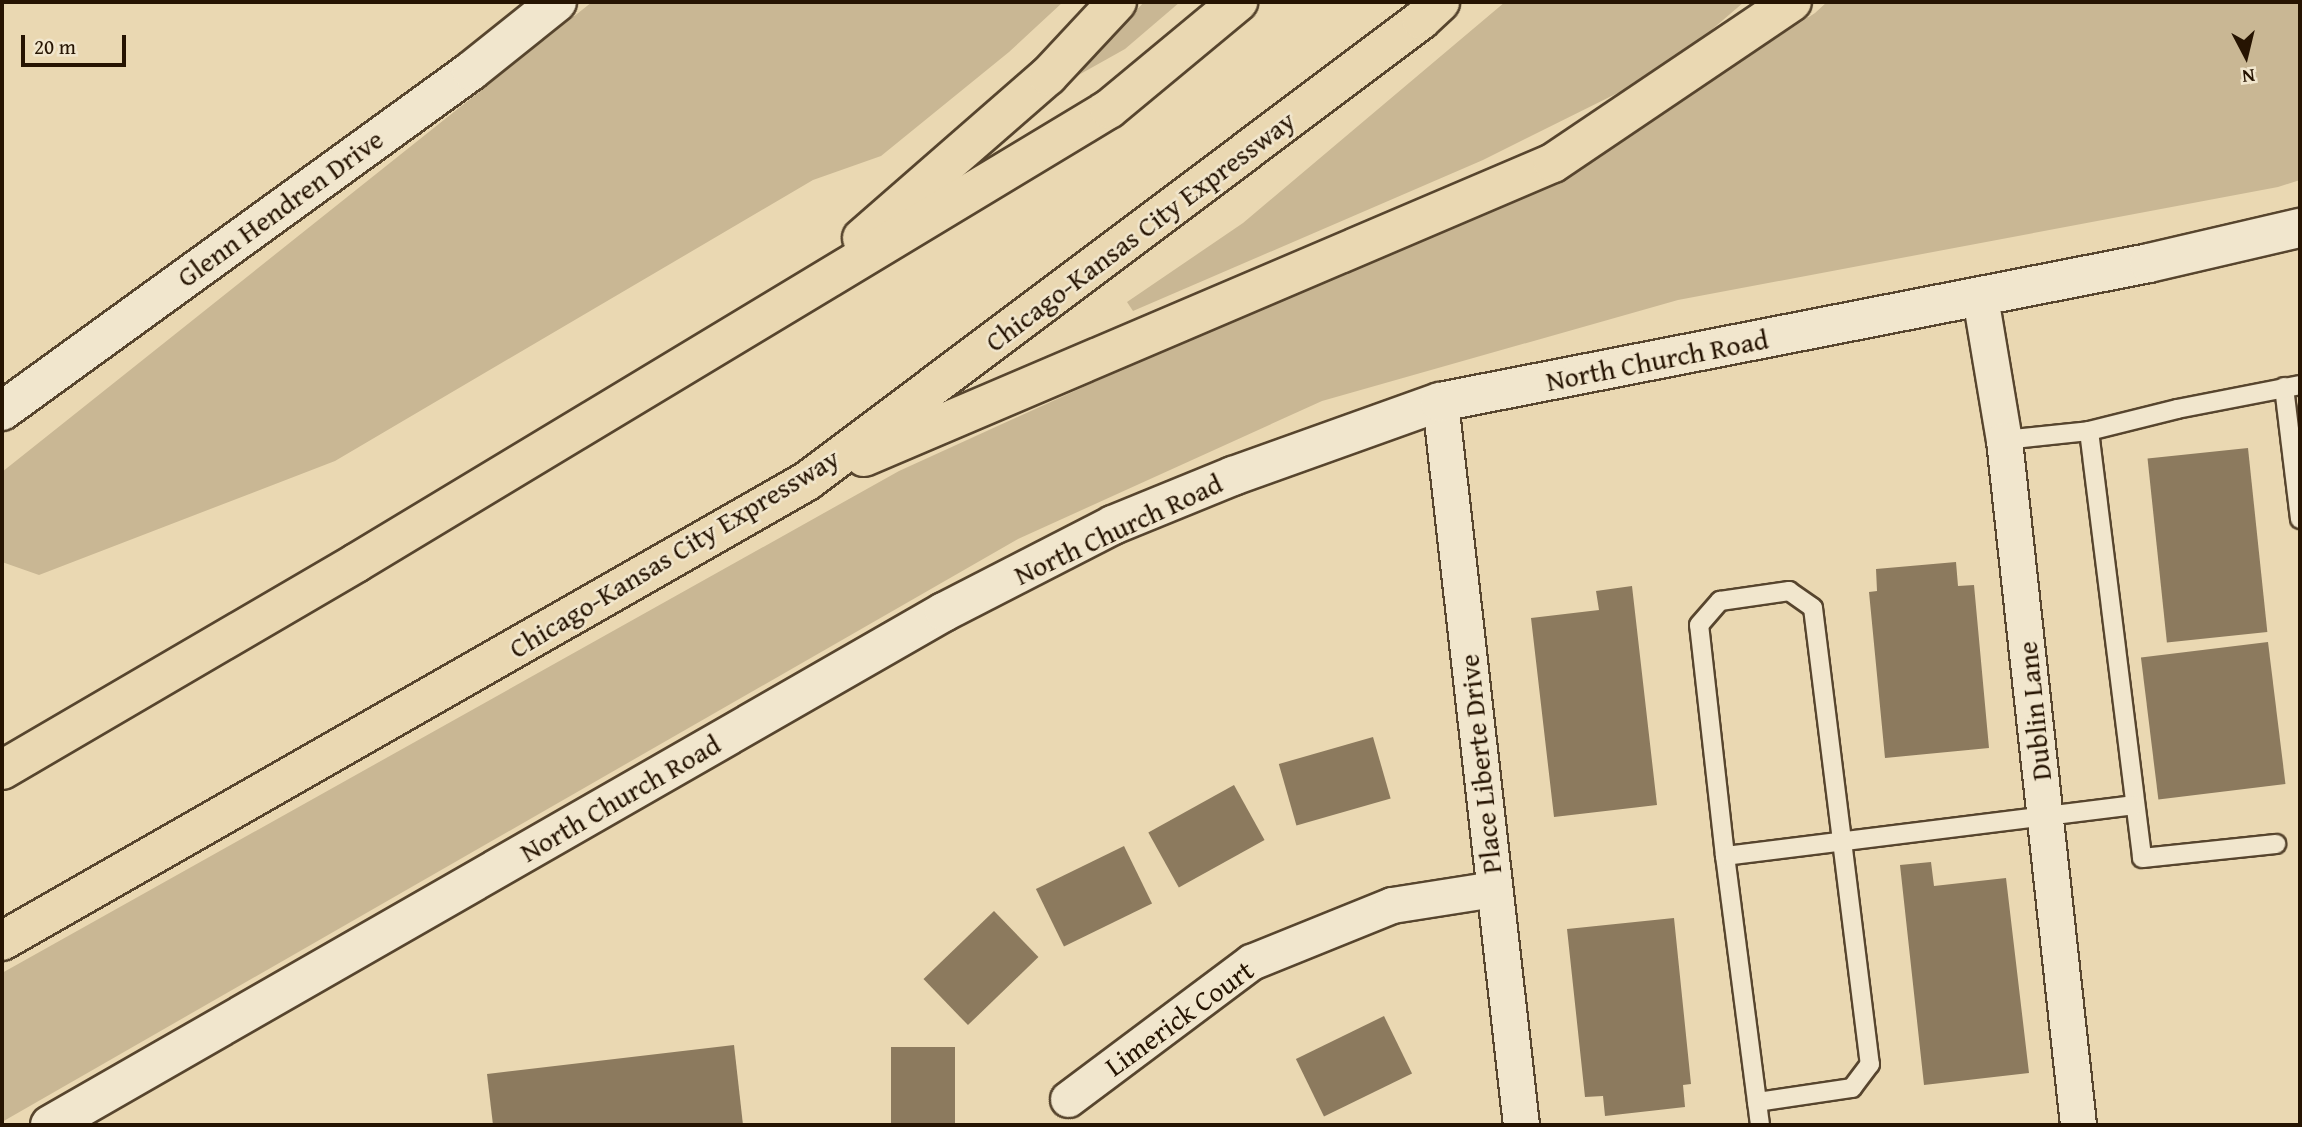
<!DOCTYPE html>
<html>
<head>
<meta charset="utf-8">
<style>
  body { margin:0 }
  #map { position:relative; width:2302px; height:1127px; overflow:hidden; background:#ead8b2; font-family:"Gentium Book Plus",serif }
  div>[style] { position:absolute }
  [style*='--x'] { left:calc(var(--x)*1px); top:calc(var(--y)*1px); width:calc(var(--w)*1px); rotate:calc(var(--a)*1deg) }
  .green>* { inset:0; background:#c9b794 }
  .building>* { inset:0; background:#8c7a5e; transform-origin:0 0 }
  .roads { filter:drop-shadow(2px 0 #57452e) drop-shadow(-2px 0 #57452e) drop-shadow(0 2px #57452e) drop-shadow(0 -2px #57452e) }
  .lane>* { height:18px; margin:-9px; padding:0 9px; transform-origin:9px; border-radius:9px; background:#f1e6cd }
  .street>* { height:35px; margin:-17.5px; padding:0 17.5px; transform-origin:17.5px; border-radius:17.5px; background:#f1e6cd }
  .secondary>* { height:38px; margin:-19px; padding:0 19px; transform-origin:19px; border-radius:19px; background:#f1e6cd }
  .highway>* { height:38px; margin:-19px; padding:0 19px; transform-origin:19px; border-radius:19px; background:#ead8b2 }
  span { translate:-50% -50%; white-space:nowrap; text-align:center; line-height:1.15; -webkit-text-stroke:5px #f1e6cd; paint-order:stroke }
  .street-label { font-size:28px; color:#261402 }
  .frame { position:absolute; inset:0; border:4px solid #261402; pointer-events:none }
  .north { position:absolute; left:2211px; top:21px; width:70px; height:70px; -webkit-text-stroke:5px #f1e6cd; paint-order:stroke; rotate:173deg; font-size:19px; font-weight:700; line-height:28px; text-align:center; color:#261402 }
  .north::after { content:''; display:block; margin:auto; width:24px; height:32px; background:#261402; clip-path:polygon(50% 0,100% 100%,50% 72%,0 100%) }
  .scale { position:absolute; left:21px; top:35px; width:105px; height:32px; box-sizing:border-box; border:4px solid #261402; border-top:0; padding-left:9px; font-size:21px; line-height:24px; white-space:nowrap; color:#261402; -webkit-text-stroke:5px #f1e6cd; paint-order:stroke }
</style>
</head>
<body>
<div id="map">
  <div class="green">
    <div style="clip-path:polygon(592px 2px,1063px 2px,1009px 52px,881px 156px,813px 180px,335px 461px,39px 575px,2px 562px,2px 472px)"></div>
    <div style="clip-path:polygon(1144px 2px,1180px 2px,1125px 49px,1075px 77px)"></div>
    <div style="clip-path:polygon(1505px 2px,1744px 2px,1666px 69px,1483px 160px,1133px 311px,1127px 302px,1243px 223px)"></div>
    <div style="clip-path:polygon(1827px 2px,2300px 2px,2300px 180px,2278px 187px,1678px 300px,1322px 401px,1018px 539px,2px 1122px,2px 973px,899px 471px,1285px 295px,1573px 170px,1815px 13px)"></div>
  </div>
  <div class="building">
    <div style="left:2248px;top:448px;width:185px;height:101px;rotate:84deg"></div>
    <div style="clip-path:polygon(1956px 562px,1958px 586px,1974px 585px,1989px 748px,1885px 758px,1869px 592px,1877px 591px,1876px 569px)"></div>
    <div style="clip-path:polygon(1632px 586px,1657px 805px,1554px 817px,1531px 618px,1599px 610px,1596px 591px)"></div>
    <div style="left:2268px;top:642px;width:143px;height:128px;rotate:83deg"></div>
    <div style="left:1373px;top:737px;width:64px;height:98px;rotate:74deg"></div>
    <div style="left:1234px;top:785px;width:63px;height:98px;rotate:61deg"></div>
    <div style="left:1124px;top:846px;width:64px;height:98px;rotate:64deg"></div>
    <div style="clip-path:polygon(1931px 862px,1934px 886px,2006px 878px,2029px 1073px,1924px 1085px,1900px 865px)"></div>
    <div style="left:994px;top:911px;width:64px;height:98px;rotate:46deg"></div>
    <div style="clip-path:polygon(1674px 918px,1691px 1084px,1683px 1085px,1685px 1107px,1605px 1116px,1603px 1096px,1585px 1097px,1567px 929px)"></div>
    <div style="left:1384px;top:1016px;width:64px;height:98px;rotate:64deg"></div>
    <div style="clip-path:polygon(734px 1045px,743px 1125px,493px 1125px,487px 1074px)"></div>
    <div style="left:891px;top:1047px;width:64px;height:78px"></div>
  </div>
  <div class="roads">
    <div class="lane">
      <div style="--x:2284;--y:387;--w:133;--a:83.1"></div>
      <div style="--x:2089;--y:431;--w:430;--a:82.9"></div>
      <div style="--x:2142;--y:858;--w:135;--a:-6"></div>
      <div style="--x:2004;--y:440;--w:85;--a:-6"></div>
      <div style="--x:2089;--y:431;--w:91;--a:-14"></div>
      <div style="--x:2177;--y:409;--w:125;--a:-11"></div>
      <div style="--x:1725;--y:856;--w:232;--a:-96.4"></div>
      <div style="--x:1699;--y:625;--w:32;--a:-49"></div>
      <div style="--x:1720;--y:601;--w:70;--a:-8.2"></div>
      <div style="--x:1789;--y:591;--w:29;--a:35"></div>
      <div style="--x:1813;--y:608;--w:460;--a:82.9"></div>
      <div style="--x:1870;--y:1064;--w:30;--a:127"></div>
      <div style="--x:1852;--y:1088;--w:96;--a:171.6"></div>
      <div style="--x:1760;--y:1125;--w:271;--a:-97.4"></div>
      <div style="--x:1725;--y:856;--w:412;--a:-7.1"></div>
    </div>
    <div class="street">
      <div style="--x:1980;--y:297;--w:145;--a:80.5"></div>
      <div style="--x:2004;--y:440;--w:689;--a:83.83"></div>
      <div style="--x:1440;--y:402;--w:728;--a:83.61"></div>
      <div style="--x:1068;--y:1099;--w:229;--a:-36.8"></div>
      <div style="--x:1251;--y:962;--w:152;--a:-22"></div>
      <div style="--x:1392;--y:905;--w:103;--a:-8.9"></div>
    </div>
    <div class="secondary">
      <div style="--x:2;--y:411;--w:579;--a:-35.94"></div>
      <div style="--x:471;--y:71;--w:110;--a:-38.7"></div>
      <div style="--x:50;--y:1125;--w:1031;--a:-29.85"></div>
      <div style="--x:944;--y:612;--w:190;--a:-27.2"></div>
      <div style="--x:1113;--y:525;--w:130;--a:-22.2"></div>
      <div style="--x:1233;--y:476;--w:220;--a:-19.7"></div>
      <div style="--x:1440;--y:402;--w:722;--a:-11.09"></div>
      <div style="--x:2149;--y:263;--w:155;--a:-13.1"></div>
    </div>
    <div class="highway">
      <div style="--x:862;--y:238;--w:247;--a:-41.1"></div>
      <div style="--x:1048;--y:76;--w:101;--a:-47"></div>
      <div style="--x:864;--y:457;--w:749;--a:-23.11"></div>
      <div style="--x:1553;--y:163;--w:288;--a:-34"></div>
      <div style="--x:2;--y:770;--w:410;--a:-30.3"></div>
      <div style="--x:356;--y:563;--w:879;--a:-31.09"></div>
      <div style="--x:1109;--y:109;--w:168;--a:-39.7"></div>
      <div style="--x:2;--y:941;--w:927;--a:-29.74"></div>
      <div style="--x:807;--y:481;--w:768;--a:-36.9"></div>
      <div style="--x:1421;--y:20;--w:26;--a:-43"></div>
    </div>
  </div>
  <div class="street-label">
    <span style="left:280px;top:208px;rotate:-36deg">Glenn Hendren Drive</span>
    <span style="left:1140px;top:231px;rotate:-37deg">Chicago-Kansas City Expressway</span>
    <span style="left:1657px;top:360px;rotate:-11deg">North Church Road</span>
    <span style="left:1118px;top:529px;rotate:-25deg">North Church Road</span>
    <span style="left:674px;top:553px;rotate:-31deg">Chicago-Kansas City Expressway</span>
    <span style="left:2034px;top:711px;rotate:-96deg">Dublin Lane</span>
    <span style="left:1480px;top:764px;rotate:-96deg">Place Liberte Drive</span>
    <span style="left:620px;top:798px;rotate:-30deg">North Church Road</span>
    <span style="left:1179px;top:1018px;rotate:-36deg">Limerick Court</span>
  </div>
  <div class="frame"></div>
  <div class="north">N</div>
  <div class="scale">20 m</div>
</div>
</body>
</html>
